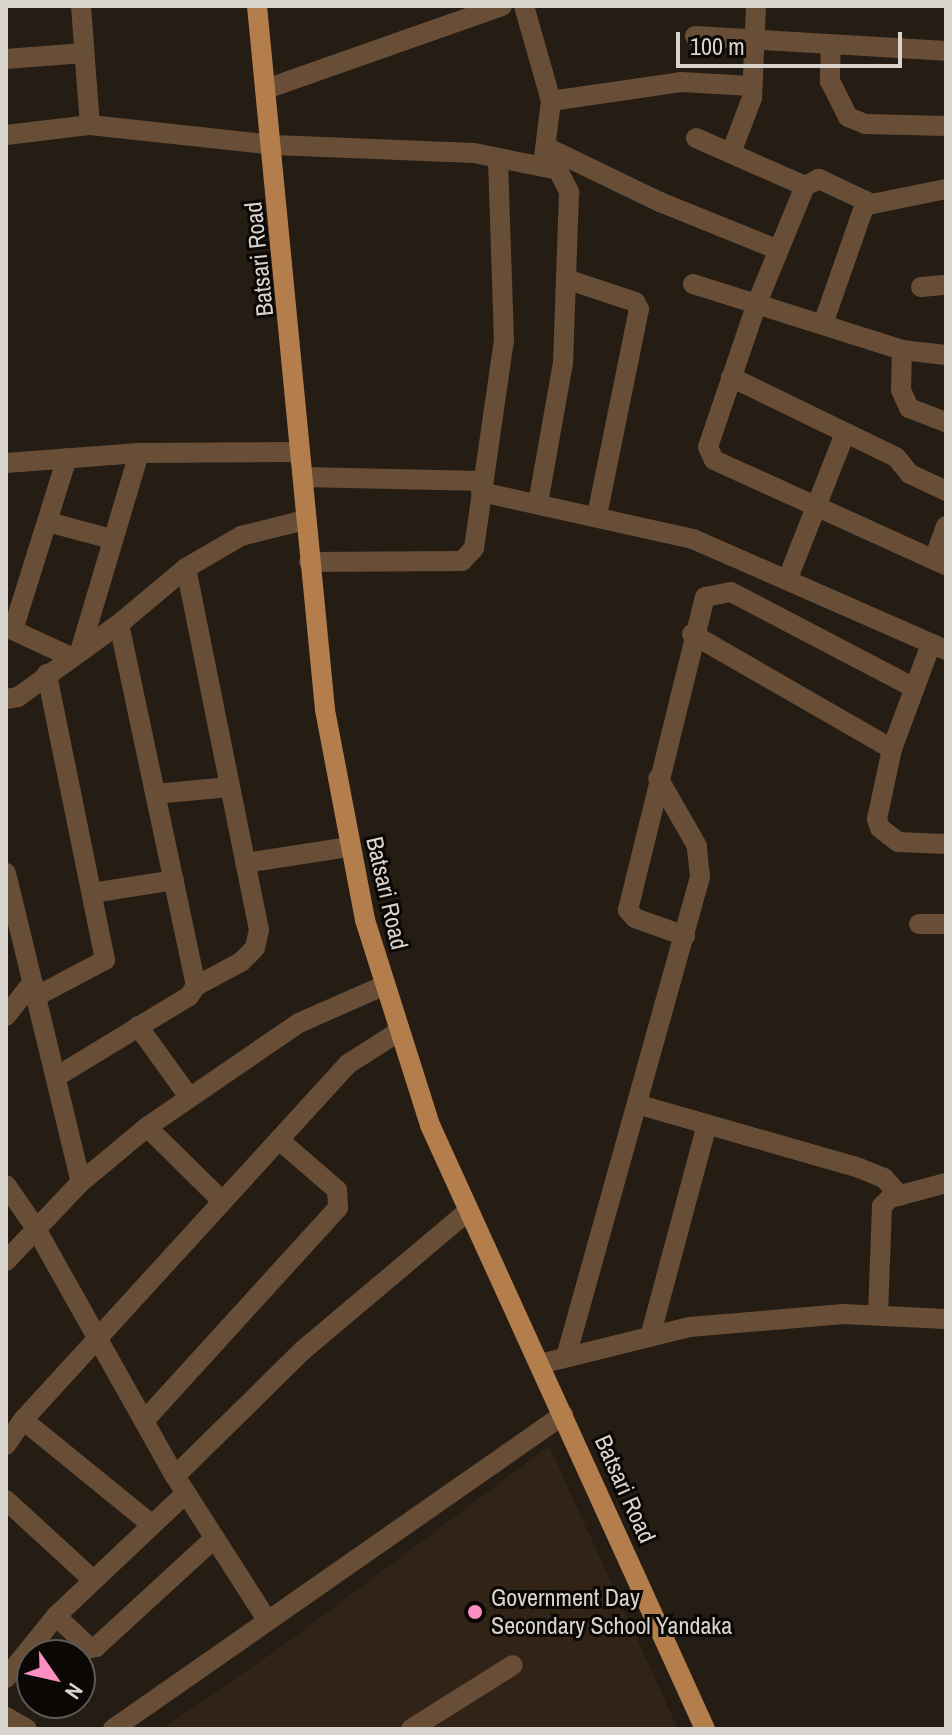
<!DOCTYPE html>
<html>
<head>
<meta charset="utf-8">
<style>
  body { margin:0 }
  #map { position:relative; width:952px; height:1735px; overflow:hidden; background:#251c14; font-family:"Archivo Narrow",sans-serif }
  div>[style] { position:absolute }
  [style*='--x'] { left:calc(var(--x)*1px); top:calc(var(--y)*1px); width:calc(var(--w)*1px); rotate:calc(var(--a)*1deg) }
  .built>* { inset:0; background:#312416 }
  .minor>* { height:20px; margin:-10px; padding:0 10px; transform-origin:10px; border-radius:10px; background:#684e37 }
  .major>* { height:20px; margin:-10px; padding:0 10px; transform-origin:10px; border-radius:10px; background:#b37e4c }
  .dots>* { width:22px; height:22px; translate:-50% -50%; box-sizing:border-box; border:4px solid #0b0705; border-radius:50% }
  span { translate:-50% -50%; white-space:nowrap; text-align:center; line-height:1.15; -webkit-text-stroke:6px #0b0705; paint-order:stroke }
  .street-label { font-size:24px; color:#d9d3cd }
  .poi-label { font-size:24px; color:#d9d3cd }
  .left { translate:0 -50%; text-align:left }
  .frame { position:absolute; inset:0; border:8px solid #d9d3cd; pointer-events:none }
  .north { position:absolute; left:16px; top:1639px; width:80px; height:80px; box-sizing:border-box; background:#0b0705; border:2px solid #5d5955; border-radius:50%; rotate:124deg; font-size:22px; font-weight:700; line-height:32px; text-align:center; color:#d9d3cd }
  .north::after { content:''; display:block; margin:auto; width:28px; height:36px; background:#fc8fc2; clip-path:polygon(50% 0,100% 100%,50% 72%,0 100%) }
  .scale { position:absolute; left:676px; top:32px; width:226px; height:36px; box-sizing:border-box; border:4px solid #d9d3cd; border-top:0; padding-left:10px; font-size:24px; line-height:28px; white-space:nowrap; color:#d9d3cd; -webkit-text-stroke:6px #0b0705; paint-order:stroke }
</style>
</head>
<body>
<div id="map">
  <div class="built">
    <div style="clip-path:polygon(549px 1446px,678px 1729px,162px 1729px,281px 1647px)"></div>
  </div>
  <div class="minor">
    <div style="--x:81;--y:6;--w:119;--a:85.7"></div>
    <div style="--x:524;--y:6;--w:99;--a:74.1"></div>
    <div style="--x:551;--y:101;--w:56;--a:97.1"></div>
    <div style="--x:695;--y:36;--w:251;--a:3.4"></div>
    <div style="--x:831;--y:45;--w:36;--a:92"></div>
    <div style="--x:830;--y:81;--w:40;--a:63.4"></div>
    <div style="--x:848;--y:117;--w:18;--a:22"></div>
    <div style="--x:865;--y:124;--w:81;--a:1.4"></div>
    <div style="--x:6;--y:59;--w:78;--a:-4.4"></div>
    <div style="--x:266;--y:89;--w:250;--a:-19.4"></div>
    <div style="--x:551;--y:101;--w:131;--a:-8.3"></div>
    <div style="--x:681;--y:82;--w:71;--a:3.2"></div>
    <div style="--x:6;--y:135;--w:85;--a:-6.8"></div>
    <div style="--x:90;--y:125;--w:185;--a:6.2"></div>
    <div style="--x:274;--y:145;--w:200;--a:2.3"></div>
    <div style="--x:474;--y:153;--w:86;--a:11.4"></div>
    <div style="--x:558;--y:170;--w:25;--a:63"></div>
    <div style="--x:569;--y:192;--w:171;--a:92"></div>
    <div style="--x:563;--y:363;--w:142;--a:100.1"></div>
    <div style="--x:696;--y:138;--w:119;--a:23.8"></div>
    <div style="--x:546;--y:147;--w:127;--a:25.8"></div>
    <div style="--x:660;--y:202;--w:128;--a:22"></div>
    <div style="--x:731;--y:153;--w:59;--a:-69.1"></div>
    <div style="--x:752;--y:98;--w:92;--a:-87.5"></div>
    <div style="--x:946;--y:189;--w:76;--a:168.5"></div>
    <div style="--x:872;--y:204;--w:59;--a:-154.7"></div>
    <div style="--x:819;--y:179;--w:16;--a:153"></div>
    <div style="--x:805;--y:186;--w:126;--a:112.3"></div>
    <div style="--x:757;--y:303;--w:152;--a:108.8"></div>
    <div style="--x:708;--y:447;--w:14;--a:65"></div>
    <div style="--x:714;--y:460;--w:255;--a:24.4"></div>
    <div style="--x:566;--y:279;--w:73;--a:18.4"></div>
    <div style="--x:635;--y:302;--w:8;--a:60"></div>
    <div style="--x:639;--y:309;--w:211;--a:101.5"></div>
    <div style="--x:693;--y:284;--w:219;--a:17.5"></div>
    <div style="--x:902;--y:350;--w:44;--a:6.5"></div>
    <div style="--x:921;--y:287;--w:25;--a:-5"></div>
    <div style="--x:823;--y:324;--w:130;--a:-70.7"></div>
    <div style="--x:902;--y:350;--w:40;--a:91.4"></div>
    <div style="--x:901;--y:390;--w:20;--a:66"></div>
    <div style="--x:909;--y:408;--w:40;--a:21"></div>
    <div style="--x:731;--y:377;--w:183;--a:25.9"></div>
    <div style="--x:896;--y:457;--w:22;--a:51"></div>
    <div style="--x:910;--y:474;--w:40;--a:25"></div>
    <div style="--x:6;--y:463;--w:133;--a:-4.3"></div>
    <div style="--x:139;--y:453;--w:161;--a:-0.4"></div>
    <div style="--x:303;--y:477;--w:179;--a:1.3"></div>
    <div style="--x:481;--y:492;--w:217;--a:12.5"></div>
    <div style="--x:693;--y:539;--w:276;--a:23.7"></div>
    <div style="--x:48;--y:522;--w:65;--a:15.1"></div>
    <div style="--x:934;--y:559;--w:35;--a:-70"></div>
    <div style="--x:309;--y:562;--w:153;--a:-0.4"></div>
    <div style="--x:462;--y:561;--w:18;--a:-47"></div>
    <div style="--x:474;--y:548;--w:209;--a:-81.8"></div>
    <div style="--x:504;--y:341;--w:183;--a:-91.9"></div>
    <div style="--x:186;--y:568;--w:369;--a:78.6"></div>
    <div style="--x:259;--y:930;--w:18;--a:103"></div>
    <div style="--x:255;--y:948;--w:20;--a:135"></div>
    <div style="--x:241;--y:962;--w:51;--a:151.9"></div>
    <div style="--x:788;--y:578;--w:156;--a:-68.5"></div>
    <div style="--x:6;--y:627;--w:69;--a:24.7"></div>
    <div style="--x:13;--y:630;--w:180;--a:-72.6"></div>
    <div style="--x:692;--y:634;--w:231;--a:29.9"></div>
    <div style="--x:931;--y:644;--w:112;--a:110.4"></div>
    <div style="--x:892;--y:749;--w:72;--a:102.1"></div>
    <div style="--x:877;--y:819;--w:9;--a:72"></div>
    <div style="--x:880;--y:828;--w:23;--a:38"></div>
    <div style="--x:898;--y:842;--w:48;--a:2.4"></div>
    <div style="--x:81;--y:648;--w:203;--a:-73.4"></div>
    <div style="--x:6;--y:699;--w:12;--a:-9"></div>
    <div style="--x:18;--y:697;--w:125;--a:-35.9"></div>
    <div style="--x:119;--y:624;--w:87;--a:-39.9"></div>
    <div style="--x:186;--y:568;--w:64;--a:-30.2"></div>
    <div style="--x:241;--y:536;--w:66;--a:-14"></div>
    <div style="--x:155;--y:794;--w:75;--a:-5.3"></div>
    <div style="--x:245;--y:863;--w:104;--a:-8.8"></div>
    <div style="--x:6;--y:873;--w:318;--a:76.4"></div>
    <div style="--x:92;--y:893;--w:83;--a:-9"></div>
    <div style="--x:919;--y:924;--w:27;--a:0"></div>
    <div style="--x:685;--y:936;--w:53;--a:-160.2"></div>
    <div style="--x:635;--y:918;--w:11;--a:-131"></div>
    <div style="--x:628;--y:910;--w:322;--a:-76.2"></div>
    <div style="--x:705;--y:597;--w:26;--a:-11"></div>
    <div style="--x:731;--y:592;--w:203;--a:27.6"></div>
    <div style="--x:37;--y:996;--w:77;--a:-27.9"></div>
    <div style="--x:105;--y:960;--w:292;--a:-101.5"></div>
    <div style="--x:6;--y:1016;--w:43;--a:-51.5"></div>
    <div style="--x:138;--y:1026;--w:87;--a:54.3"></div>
    <div style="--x:56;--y:1077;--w:156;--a:-31.3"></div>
    <div style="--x:189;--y:996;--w:12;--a:-55"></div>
    <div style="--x:196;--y:986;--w:370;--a:-102"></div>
    <div style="--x:640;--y:1105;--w:228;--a:16"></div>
    <div style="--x:859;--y:1168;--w:27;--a:22"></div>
    <div style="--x:884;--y:1178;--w:24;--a:48"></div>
    <div style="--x:147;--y:1127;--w:105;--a:44.6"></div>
    <div style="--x:6;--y:1185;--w:51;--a:55.4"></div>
    <div style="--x:35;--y:1227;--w:286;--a:60.7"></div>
    <div style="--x:175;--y:1476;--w:171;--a:57.4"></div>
    <div style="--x:6;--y:1261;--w:109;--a:-46.5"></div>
    <div style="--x:81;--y:1182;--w:86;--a:-39.8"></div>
    <div style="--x:147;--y:1127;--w:184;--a:-34.4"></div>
    <div style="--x:299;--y:1023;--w:92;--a:-23.8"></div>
    <div style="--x:878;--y:1315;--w:109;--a:-87.9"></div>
    <div style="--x:882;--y:1206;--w:11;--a:-45"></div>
    <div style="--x:890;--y:1198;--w:58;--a:-15"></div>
    <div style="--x:650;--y:1337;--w:220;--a:-75"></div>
    <div style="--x:566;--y:1357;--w:498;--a:-74.4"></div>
    <div style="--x:700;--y:877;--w:31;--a:-96"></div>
    <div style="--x:697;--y:846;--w:78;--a:-119.8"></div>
    <div style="--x:540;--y:1364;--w:154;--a:-13.9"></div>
    <div style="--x:689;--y:1327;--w:155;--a:-4.8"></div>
    <div style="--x:843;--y:1314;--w:103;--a:2.8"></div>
    <div style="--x:23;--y:1420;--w:165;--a:39.1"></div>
    <div style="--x:144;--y:1421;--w:288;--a:-47.7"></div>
    <div style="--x:338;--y:1208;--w:18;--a:-93"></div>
    <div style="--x:337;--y:1190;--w:77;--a:-139.2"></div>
    <div style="--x:6;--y:1445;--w:30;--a:-56"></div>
    <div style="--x:23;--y:1420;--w:482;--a:-47.6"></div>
    <div style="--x:348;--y:1064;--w:59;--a:-32.6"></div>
    <div style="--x:175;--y:1476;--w:178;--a:-44.5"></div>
    <div style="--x:302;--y:1351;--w:217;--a:-40.1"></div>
    <div style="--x:6;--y:1500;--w:117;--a:42.6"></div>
    <div style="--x:56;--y:1616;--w:47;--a:43.3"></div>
    <div style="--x:90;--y:1648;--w:6;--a:-9"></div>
    <div style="--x:96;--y:1647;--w:161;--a:-42.5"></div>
    <div style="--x:6;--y:1678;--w:80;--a:-51.1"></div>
    <div style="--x:56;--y:1616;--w:179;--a:-43.4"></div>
    <div style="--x:6;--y:1717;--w:24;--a:30"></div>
    <div style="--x:113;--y:1729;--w:549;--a:-34.91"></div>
    <div style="--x:411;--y:1729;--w:120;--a:-32.1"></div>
  </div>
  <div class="major">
    <div style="--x:257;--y:6;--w:707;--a:84.48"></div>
    <div style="--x:325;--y:710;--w:214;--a:79.2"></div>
    <div style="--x:365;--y:920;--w:215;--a:72.4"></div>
    <div style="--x:430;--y:1125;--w:664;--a:65.52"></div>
  </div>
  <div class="dots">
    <div style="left:475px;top:1612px;background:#fc8fc2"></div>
  </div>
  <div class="street-label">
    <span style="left:259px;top:259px;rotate:-96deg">Batsari Road</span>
    <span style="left:387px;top:893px;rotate:77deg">Batsari Road</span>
    <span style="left:625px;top:1489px;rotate:66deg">Batsari Road</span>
  </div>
  <div class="poi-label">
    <span class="left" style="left:491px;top:1612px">Government Day<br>Secondary School Yandaka</span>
  </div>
  <div class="frame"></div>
  <div class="north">N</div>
  <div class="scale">100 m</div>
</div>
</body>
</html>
